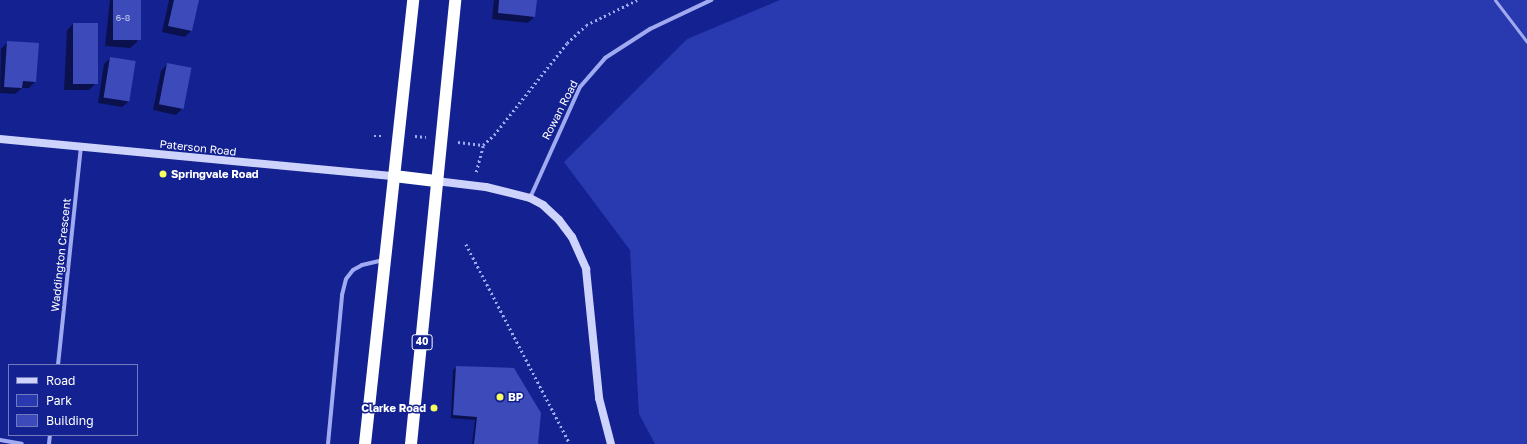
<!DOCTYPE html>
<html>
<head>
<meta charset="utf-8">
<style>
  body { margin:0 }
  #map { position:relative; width:1527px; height:444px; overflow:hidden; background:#132191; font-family:"Golos Text",sans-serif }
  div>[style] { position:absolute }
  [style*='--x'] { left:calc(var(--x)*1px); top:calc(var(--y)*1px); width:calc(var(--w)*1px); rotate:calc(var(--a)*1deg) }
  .green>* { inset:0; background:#293ab1 }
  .shadow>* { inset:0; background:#0007 }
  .building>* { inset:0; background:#3c4bb9; transform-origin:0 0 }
  .path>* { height:2.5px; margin-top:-1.25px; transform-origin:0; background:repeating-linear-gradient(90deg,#a0aaf1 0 2px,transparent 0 5px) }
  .lane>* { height:3px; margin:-1.5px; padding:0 1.5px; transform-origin:1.5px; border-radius:1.5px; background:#a0aaf1 }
  .street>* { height:4px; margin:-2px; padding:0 2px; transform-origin:2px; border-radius:2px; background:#a0aaf1 }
  .secondary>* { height:8px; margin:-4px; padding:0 4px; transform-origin:4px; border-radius:4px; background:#ced3fc }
  .highway>* { height:12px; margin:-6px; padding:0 6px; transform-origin:6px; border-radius:6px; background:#fff }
  .dots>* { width:11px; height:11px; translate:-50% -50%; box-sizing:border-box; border:2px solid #132191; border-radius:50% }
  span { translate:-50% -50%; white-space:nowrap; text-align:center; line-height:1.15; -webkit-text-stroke:3px #132191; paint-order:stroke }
  .number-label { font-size:9px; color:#ced2ee }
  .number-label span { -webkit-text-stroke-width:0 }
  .shield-label span { padding:1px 3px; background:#132191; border:1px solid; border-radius:3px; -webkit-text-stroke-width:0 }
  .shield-label { font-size:10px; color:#fff; font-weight:700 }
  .street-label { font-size:11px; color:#fff }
  .poi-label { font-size:11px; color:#fff; font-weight:700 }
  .left { translate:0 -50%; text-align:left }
  .right { translate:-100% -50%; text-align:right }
  .legend { position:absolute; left:8px; top:364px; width:130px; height:72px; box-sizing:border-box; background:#132191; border:1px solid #717abd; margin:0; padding:5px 7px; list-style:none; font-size:12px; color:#fff }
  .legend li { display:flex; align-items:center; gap:8px; height:20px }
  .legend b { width:20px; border:1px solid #717abd }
</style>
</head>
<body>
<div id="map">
  <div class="green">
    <div style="clip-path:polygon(780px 0,1527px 0,1527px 444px,655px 444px,639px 414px,630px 250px,564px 162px,687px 39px)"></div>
  </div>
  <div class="shadow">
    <div style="clip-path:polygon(110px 0,140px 0,137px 42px,130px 48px,105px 46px)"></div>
    <div style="clip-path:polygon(169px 0,198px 0,191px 31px,185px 37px,162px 32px)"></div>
    <div style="clip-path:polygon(494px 0,536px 0,534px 17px,528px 23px,492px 19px)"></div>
    <div style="clip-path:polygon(73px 24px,97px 24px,95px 84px,89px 90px,64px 90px,67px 30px)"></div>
    <div style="clip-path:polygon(8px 42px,35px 82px,29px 88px,22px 88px,15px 94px,0 93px,1px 49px)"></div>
    <div style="clip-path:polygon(110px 58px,129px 101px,122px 107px,98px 103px,104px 64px)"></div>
    <div style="clip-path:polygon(167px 64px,183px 108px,176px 115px,153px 110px,161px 71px)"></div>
    <div style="clip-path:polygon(457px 367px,537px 444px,472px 444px,475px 420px,451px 418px,453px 370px)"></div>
  </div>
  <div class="building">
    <div style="left:113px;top:0;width:28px;height:40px"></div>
    <div style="clip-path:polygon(174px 0,199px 0,192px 31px,168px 26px)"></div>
    <div style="clip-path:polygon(499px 0,537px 0,535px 17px,498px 13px)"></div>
    <div style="left:73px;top:23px;width:25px;height:61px"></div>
    <div style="clip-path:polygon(7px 41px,39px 43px,36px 82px,23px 81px,22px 88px,4px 87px)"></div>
    <div style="left:110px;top:57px;width:26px;height:41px;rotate:9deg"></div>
    <div style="left:167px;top:63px;width:25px;height:42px;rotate:11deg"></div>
    <div style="clip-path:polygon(456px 366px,514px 368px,541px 413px,538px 444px,474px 444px,477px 417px,453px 415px)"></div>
  </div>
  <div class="path">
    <div style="--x:374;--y:136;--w:8;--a:0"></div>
    <div style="--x:415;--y:136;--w:11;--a:5"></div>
    <div style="--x:458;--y:142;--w:25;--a:7"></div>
    <div style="--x:476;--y:172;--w:28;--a:-75"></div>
    <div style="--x:483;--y:145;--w:15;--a:-42"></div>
    <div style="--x:494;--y:135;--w:117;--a:-51.6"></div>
    <div style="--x:567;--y:43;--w:26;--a:-43"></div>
    <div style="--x:586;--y:25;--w:57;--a:-26.1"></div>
    <div style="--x:466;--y:244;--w:225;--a:62.5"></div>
  </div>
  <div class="lane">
    <div style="--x:1495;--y:0;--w:53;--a:52.7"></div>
  </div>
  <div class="street">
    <div style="--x:530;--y:198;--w:122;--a:-65.8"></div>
    <div style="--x:580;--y:87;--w:38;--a:-49"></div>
    <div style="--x:605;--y:58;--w:54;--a:-32.8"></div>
    <div style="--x:650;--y:29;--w:68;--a:-25.4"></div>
    <div style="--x:58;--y:365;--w:219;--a:-84"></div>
    <div style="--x:0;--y:440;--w:22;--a:10"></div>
    <div style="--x:49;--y:444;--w:9;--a:-84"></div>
    <div style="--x:328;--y:444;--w:150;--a:-84.6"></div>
    <div style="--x:342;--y:295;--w:16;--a:-76"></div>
    <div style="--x:346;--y:279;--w:11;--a:-52"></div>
    <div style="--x:353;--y:270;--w:10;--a:-29"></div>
    <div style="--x:362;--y:265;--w:22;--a:-13"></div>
  </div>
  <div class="secondary">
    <div style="--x:0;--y:139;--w:396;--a:5.4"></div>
    <div style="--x:436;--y:181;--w:50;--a:6.8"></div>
    <div style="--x:486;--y:187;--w:45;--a:14"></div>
    <div style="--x:530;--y:198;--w:15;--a:28"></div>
    <div style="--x:543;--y:205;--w:22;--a:43"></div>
    <div style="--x:559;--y:220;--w:21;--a:53"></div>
    <div style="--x:572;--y:237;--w:35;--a:66"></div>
    <div style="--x:586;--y:269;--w:130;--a:84.2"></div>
    <div style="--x:599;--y:398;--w:48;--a:75.4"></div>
  </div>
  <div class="highway">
    <div style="--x:394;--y:176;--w:42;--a:6.8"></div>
    <div style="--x:365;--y:444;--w:447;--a:-83.8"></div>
    <div style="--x:411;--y:444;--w:446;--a:-84.3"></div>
  </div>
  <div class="dots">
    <div style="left:163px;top:174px;background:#f9ff60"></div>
    <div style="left:500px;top:397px;background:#f9ff60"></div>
    <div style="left:434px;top:408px;background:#f9ff60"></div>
  </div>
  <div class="number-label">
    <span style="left:123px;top:18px">6-8</span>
  </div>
  <div class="shield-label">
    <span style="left:422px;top:342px">40</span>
  </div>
  <div class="street-label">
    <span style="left:560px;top:110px;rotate:-63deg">Rowan Road</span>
    <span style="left:198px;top:148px;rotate:6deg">Paterson Road</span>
    <span style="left:61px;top:255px;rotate:-84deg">Waddington Crescent</span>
  </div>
  <div class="poi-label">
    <span class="left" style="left:171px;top:174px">Springvale Road</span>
    <span class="left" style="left:508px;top:397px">BP</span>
    <span class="right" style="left:426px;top:408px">Clarke Road</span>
  </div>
  <ul class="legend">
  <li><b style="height:5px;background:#ced3fc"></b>Road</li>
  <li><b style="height:11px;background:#293ab1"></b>Park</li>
  <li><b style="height:11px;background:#3c4bb9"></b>Building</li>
  </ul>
</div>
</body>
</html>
